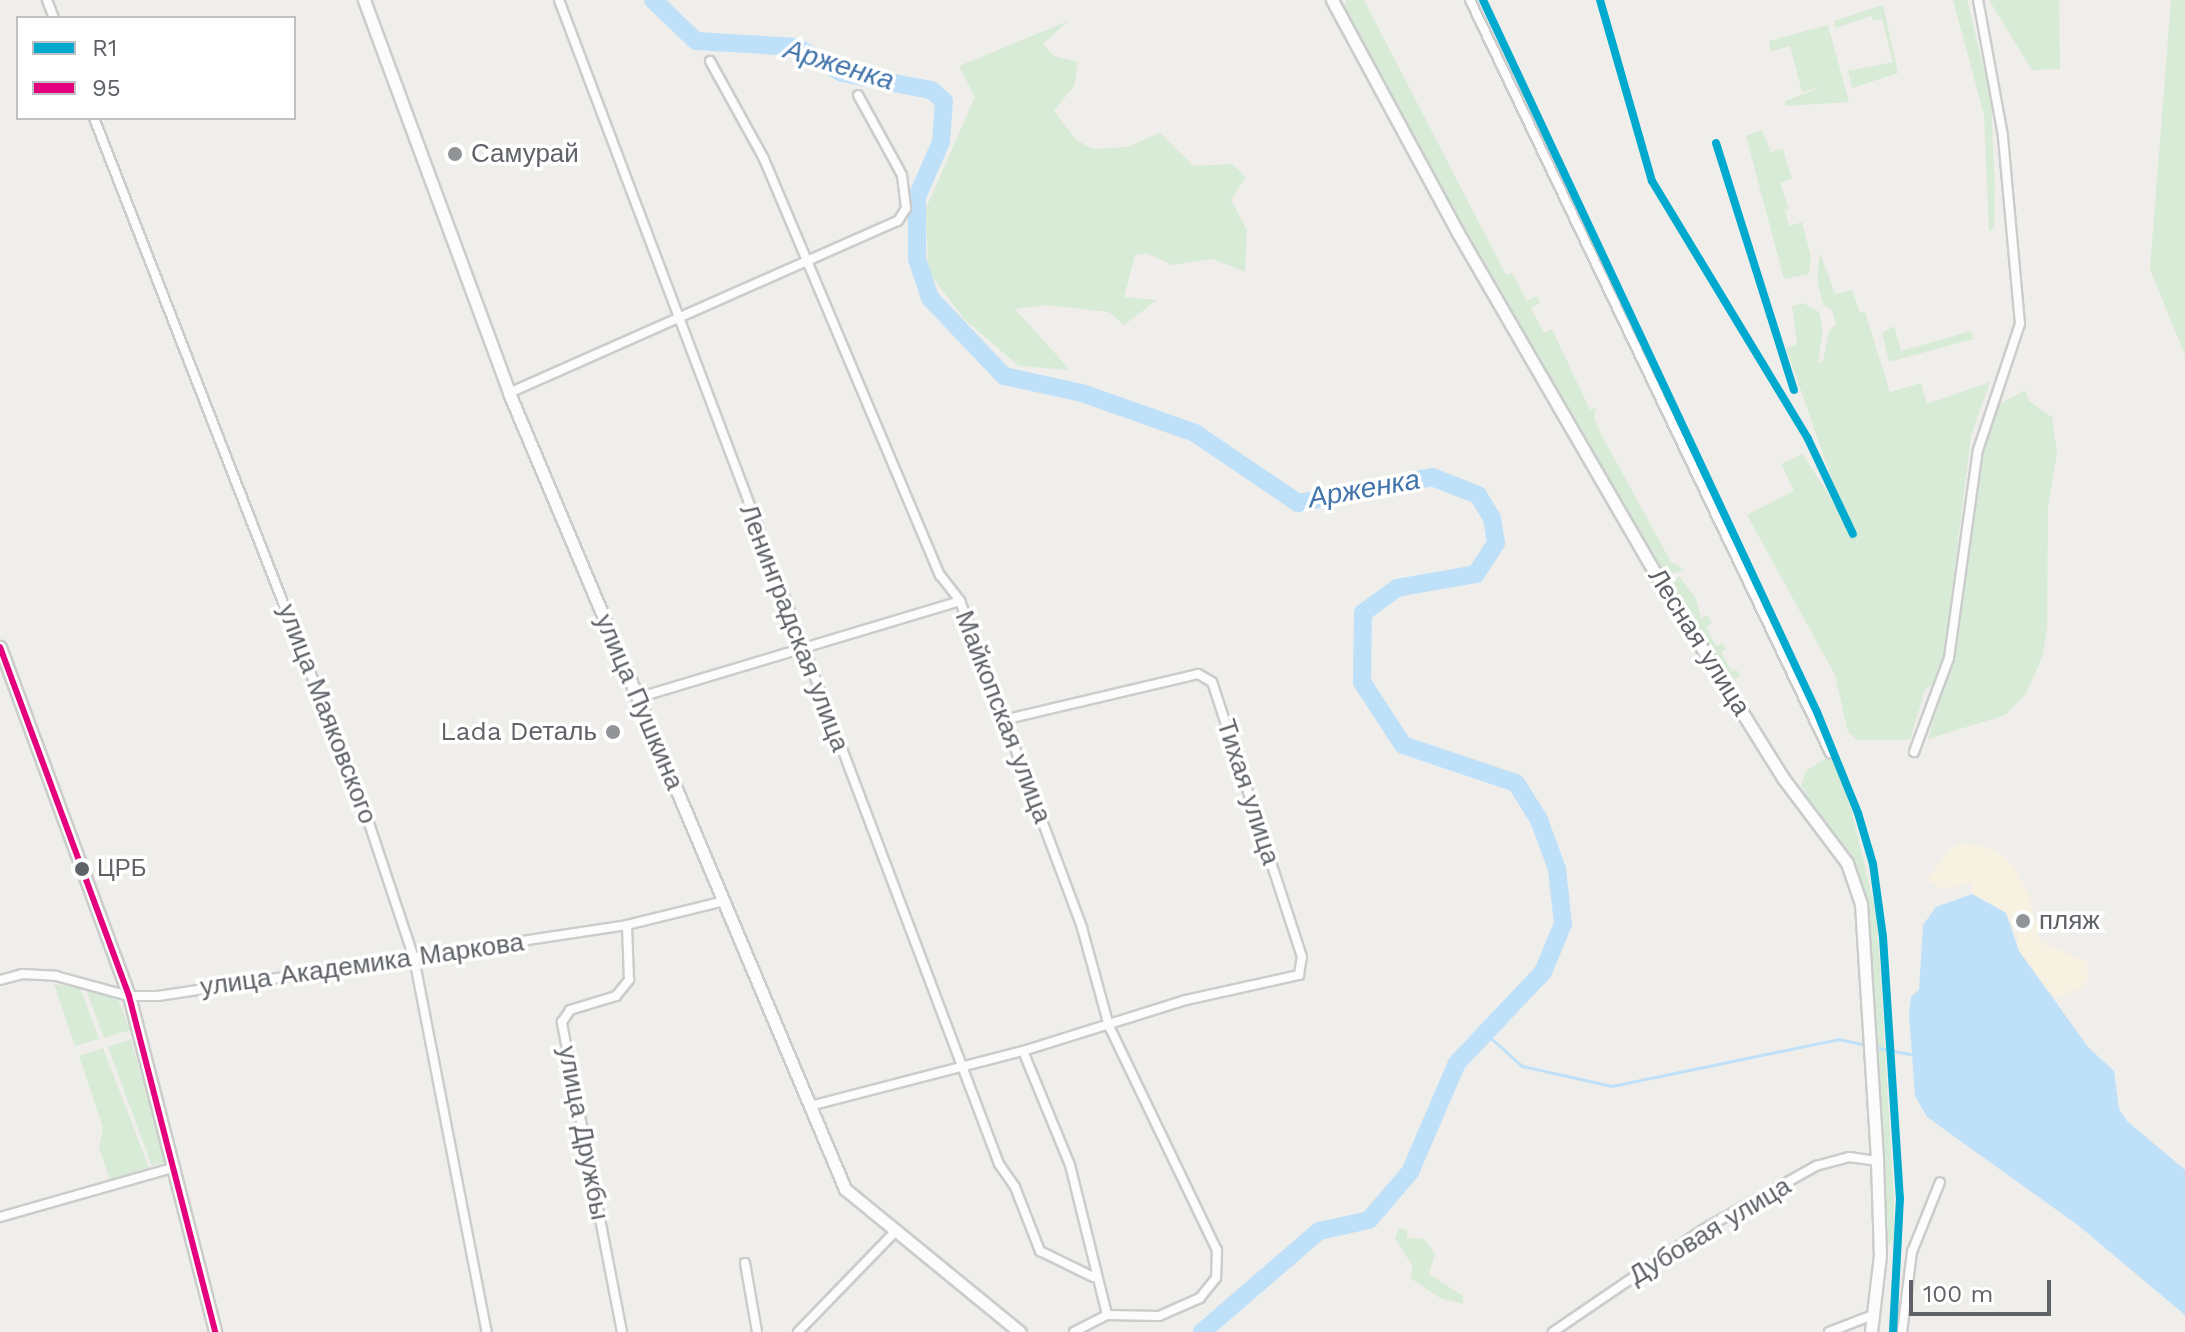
<!DOCTYPE html>
<html>
<head>
<meta charset="utf-8">
<style>
  body { margin:0 }
  #map { position:relative; width:2185px; height:1332px; overflow:hidden; background:#efeeea; font-family:"Work Sans",sans-serif }
  div>[style] { position:absolute }
  [style*='--x'] { left:calc(var(--x)*1px); top:calc(var(--y)*1px); width:calc(var(--w)*1px); rotate:calc(var(--a)*1deg) }
  .green>* { inset:0; background:#d8ebd6 }
  .sand>* { inset:0; background:#f6f1e1 }
  .water>* { inset:0; background:#bfe0f9 }
  .stream>* { height:3px; margin:-1.5px; padding:0 1.5px; transform-origin:1.5px; border-radius:1.5px; background:#bfe0f9 }
  .river>* { height:18px; margin:-9px; padding:0 9px; transform-origin:9px; border-radius:9px; background:#bfe0f9 }
  .roads { filter:drop-shadow(2px 0 #cbcccc) drop-shadow(-2px 0 #cbcccc) drop-shadow(0 2px #cbcccc) drop-shadow(0 -2px #cbcccc) }
  .street>* { height:8px; margin:-4px; padding:0 4px; transform-origin:4px; border-radius:4px; background:#fdfcfc }
  .secondary>* { height:11px; margin:-5.5px; padding:0 5.5px; transform-origin:5.5px; border-radius:5.5px; background:#fdfcfc }
  .bus-1>* { height:6px; margin:-3px; padding:0 3px; transform-origin:3px; border-radius:3px; background:#e5007d }
  .rail-1>* { height:8px; margin:-4px; padding:0 4px; transform-origin:4px; border-radius:4px; background:#00a9ce }
  .dots>* { width:22px; height:22px; translate:-50% -50%; box-sizing:border-box; border:4px solid #fff; border-radius:50% }
  span { translate:-50% -50%; white-space:nowrap; text-align:center; line-height:1.15; -webkit-text-stroke:7px #fff; paint-order:stroke }
  .bus-label { font-size:24px; color:#5f6368 }
  .left { translate:0 -50%; text-align:left }
  .poi-label { font-size:26px; color:#5f6368 }
  .right { translate:-100% -50%; text-align:right }
  .street-label { font-size:26px; color:#5f6368 }
  .water-label { font-size:28px; color:#4174aa; font-style:italic }
  .legend { position:absolute; left:16px; top:16px; width:280px; height:104px; box-sizing:border-box; background:#fff; border:2px solid #bfc1c3; margin:0; padding:10px 14px; list-style:none; font-size:24px; color:#5f6368 }
  .legend li { display:flex; align-items:center; gap:16px; height:40px }
  .legend b { width:40px; border:2px solid #bfc1c3 }
  .scale { position:absolute; left:1909px; top:1280px; width:142px; height:36px; box-sizing:border-box; border:4px solid #5f6368; border-top:0; padding-left:10px; font-size:24px; line-height:28px; white-space:nowrap; color:#5f6368; -webkit-text-stroke:6px #fff; paint-order:stroke }
</style>
</head>
<body>
<div id="map">
  <div class="green">
    <div style="clip-path:polygon(1347px 0,1364px 0,1506px 275px,1512px 273px,1527px 301px,1537px 296px,1540px 303px,1531px 308px,1544px 333px,1552px 329px,1590px 410px,1597px 407px,1594px 416px,1601px 434px,1671px 562px,1685px 570px,1666px 575px,1491px 277px,1343px 7px)"></div>
    <div style="clip-path:polygon(1953px 0,1967px 0,1991px 99px,1995px 189px,1994px 228px,1989px 232px,1984px 115px)"></div>
    <div style="clip-path:polygon(1989px 0,2059px 0,2060px 69px,2032px 70px)"></div>
    <div style="clip-path:polygon(2171px 0,2185px 0,2185px 355px,2150px 269px)"></div>
    <div style="clip-path:polygon(1883px 5px,1898px 73px,1852px 88px,1848px 71px,1893px 62px,1882px 19px,1873px 21px,1871px 16px,1836px 28px,1834px 21px)"></div>
    <div style="clip-path:polygon(1068px 21px,1043px 44px,1054px 56px,1078px 62px,1074px 86px,1054px 111px,1075px 139px,1092px 149px,1127px 147px,1160px 133px,1194px 166px,1232px 164px,1246px 177px,1231px 200px,1247px 230px,1245px 272px,1213px 259px,1172px 265px,1147px 253px,1135px 255px,1124px 297px,1157px 300px,1124px 325px,1109px 312px,1046px 305px,1015px 309px,1070px 370px,1019px 366px,965px 320px,928px 271px,926px 208px,975px 97px,959px 66px)"></div>
    <div style="clip-path:polygon(1828px 25px,1849px 102px,1786px 106px,1785px 101px,1825px 86px,1802px 92px,1790px 46px,1771px 51px,1769px 41px)"></div>
    <div style="clip-path:polygon(1762px 130px,1771px 152px,1783px 149px,1792px 179px,1780px 183px,1789px 209px,1785px 210px,1789px 226px,1802px 222px,1811px 257px,1809px 274px,1784px 279px,1746px 136px)"></div>
    <div style="clip-path:polygon(1820px 253px,1835px 294px,1852px 290px,1860px 313px,1865px 312px,1890px 392px,1921px 383px,1927px 404px,1990px 382px,1971px 436px,1944px 657px,1936px 681px,1925px 690px,1910px 740px,1857px 740px,1848px 732px,1835px 675px,1747px 515px,1794px 491px,1781px 464px,1803px 454px,1836px 507px,1841px 505px,1786px 348px,1797px 344px,1792px 306px,1803px 303px,1819px 312px,1823px 331px,1818px 362px,1823px 362px,1829px 331px,1836px 324px,1832px 310px,1823px 304px,1817px 279px)"></div>
    <div style="clip-path:polygon(1894px 326px,1901px 351px,1971px 331px,1973px 339px,1889px 362px,1882px 333px)"></div>
    <div style="clip-path:polygon(2025px 390px,2029px 401px,2052px 417px,2057px 453px,2048px 507px,2047px 630px,2042px 658px,2025px 695px,2005px 715px,1928px 739px,1957px 645px,1982px 458px,1998px 405px)"></div>
    <div style="clip-path:polygon(1679px 576px,1696px 599px,1701px 618px,1708px 615px,1712px 623px,1706px 627px,1716px 646px,1723px 643px,1726px 649px,1721px 652px,1732px 672px,1737px 670px,1740px 676px,1734px 679px,1748px 705px,1743px 705px,1672px 585px)"></div>
    <div style="clip-path:polygon(1826px 758px,1833px 760px,1850px 804px,1877px 917px,1894px 1199px,1894px 1238px,1889px 1244px,1884px 1236px,1870px 946px,1860px 885px,1801px 785px,1806px 771px)"></div>
    <div style="clip-path:polygon(54px 984px,80px 988px,99px 1039px,75px 1046px)"></div>
    <div style="clip-path:polygon(86px 989px,117px 997px,130px 1030px,104px 1038px)"></div>
    <div style="clip-path:polygon(131px 1039px,165px 1162px,152px 1166px,108px 1047px)"></div>
    <div style="clip-path:polygon(103px 1048px,149px 1168px,110px 1180px,99px 1147px,103px 1128px,79px 1056px)"></div>
    <div style="clip-path:polygon(1399px 1228px,1407px 1230px,1407px 1238px,1424px 1239px,1435px 1254px,1429px 1274px,1463px 1296px,1463px 1304px,1440px 1298px,1410px 1278px,1413px 1267px,1395px 1238px)"></div>
  </div>
  <div class="sand">
    <div style="clip-path:polygon(1962px 842px,1996px 850px,2014px 867px,2029px 895px,2040px 941px,2087px 962px,2089px 977px,2081px 988px,2057px 998px,2046px 988px,2019px 951px,2017px 933px,1998px 907px,1972px 894px,1972px 883px,1942px 889px,1927px 880px,1948px 850px)"></div>
  </div>
  <div class="water">
    <div style="clip-path:polygon(1972px 894px,2006px 913px,2019px 951px,2088px 1047px,2114px 1071px,2119px 1109px,2127px 1121px,2185px 1170px,2185px 1315px,2079px 1226px,1927px 1117px,1915px 1096px,1909px 1014px,1911px 997px,1919px 990px,1923px 925px,1936px 907px)"></div>
  </div>
  <div class="stream">
    <div style="--x:1485;--y:1033;--w:50;--a:41.7"></div>
    <div style="--x:1522;--y:1066;--w:92;--a:12.5"></div>
    <div style="--x:1612;--y:1086;--w:231;--a:-11.7"></div>
    <div style="--x:1838;--y:1039;--w:30;--a:12"></div>
    <div style="--x:1874;--y:1047;--w:41;--a:11.3"></div>
  </div>
  <div class="river">
    <div style="--x:653;--y:0;--w:59;--a:43.6"></div>
    <div style="--x:696;--y:41;--w:101;--a:3.4"></div>
    <div style="--x:797;--y:47;--w:52;--a:30"></div>
    <div style="--x:842;--y:73;--w:91;--a:10.8"></div>
    <div style="--x:931;--y:90;--w:17;--a:40"></div>
    <div style="--x:944;--y:101;--w:41;--a:94.2"></div>
    <div style="--x:941;--y:142;--w:60;--a:113.6"></div>
    <div style="--x:917;--y:197;--w:62;--a:90"></div>
    <div style="--x:917;--y:259;--w:41;--a:71.6"></div>
    <div style="--x:930;--y:298;--w:108;--a:46.5"></div>
    <div style="--x:1004;--y:376;--w:80;--a:12.3"></div>
    <div style="--x:1082;--y:393;--w:120;--a:19.5"></div>
    <div style="--x:1195;--y:433;--w:125;--a:34.2"></div>
    <div style="--x:1298;--y:503;--w:136;--a:-11"></div>
    <div style="--x:1432;--y:477;--w:49;--a:21.4"></div>
    <div style="--x:1478;--y:495;--w:27;--a:59"></div>
    <div style="--x:1492;--y:518;--w:25;--a:81"></div>
    <div style="--x:1496;--y:543;--w:37;--a:123"></div>
    <div style="--x:1476;--y:574;--w:80;--a:170"></div>
    <div style="--x:1397;--y:588;--w:42;--a:143.7"></div>
    <div style="--x:1363;--y:613;--w:69;--a:90.8"></div>
    <div style="--x:1362;--y:682;--w:75;--a:56.9"></div>
    <div style="--x:1403;--y:745;--w:119;--a:18.6"></div>
    <div style="--x:1516;--y:783;--w:44;--a:58.1"></div>
    <div style="--x:1539;--y:820;--w:52;--a:69.8"></div>
    <div style="--x:1557;--y:869;--w:55;--a:83.8"></div>
    <div style="--x:1563;--y:924;--w:52;--a:112.6"></div>
    <div style="--x:1543;--y:972;--w:125;--a:133.4"></div>
    <div style="--x:1457;--y:1063;--w:119;--a:113.3"></div>
    <div style="--x:1410;--y:1172;--w:63;--a:130.5"></div>
    <div style="--x:1369;--y:1220;--w:51;--a:167.6"></div>
    <div style="--x:1319;--y:1231;--w:155;--a:139.2"></div>
  </div>
  <div class="roads">
    <div class="street">
      <div style="--x:47;--y:0;--w:19;--a:69"></div>
      <div style="--x:559;--y:0;--w:1244;--a:69.29"></div>
      <div style="--x:999;--y:1164;--w:28;--a:55"></div>
      <div style="--x:1015;--y:1187;--w:69;--a:68.7"></div>
      <div style="--x:1040;--y:1251;--w:59;--a:26.1"></div>
      <div style="--x:1470;--y:0;--w:835;--a:64.45"></div>
      <div style="--x:710;--y:61;--w:112;--a:61.1"></div>
      <div style="--x:764;--y:159;--w:452;--a:67.1"></div>
      <div style="--x:940;--y:575;--w:33;--a:52"></div>
      <div style="--x:960;--y:601;--w:349;--a:69.5"></div>
      <div style="--x:1082;--y:928;--w:102;--a:74.6"></div>
      <div style="--x:1109;--y:1026;--w:249;--a:64.3"></div>
      <div style="--x:1217;--y:1250;--w:28;--a:92"></div>
      <div style="--x:1216;--y:1278;--w:26;--a:129"></div>
      <div style="--x:1200;--y:1298;--w:45;--a:156.3"></div>
      <div style="--x:1159;--y:1316;--w:52;--a:-178.9"></div>
      <div style="--x:94;--y:118;--w:757;--a:68.69"></div>
      <div style="--x:369;--y:823;--w:142;--a:71.6"></div>
      <div style="--x:414;--y:958;--w:381;--a:79"></div>
      <div style="--x:509;--y:393;--w:425;--a:-23.9"></div>
      <div style="--x:898;--y:221;--w:15;--a:-58"></div>
      <div style="--x:906;--y:208;--w:33;--a:-97"></div>
      <div style="--x:902;--y:175;--w:91;--a:-118.8"></div>
      <div style="--x:637;--y:698;--w:337;--a:-16.7"></div>
      <div style="--x:1914;--y:752;--w:100;--a:-69.6"></div>
      <div style="--x:1949;--y:658;--w:210;--a:-82.1"></div>
      <div style="--x:1978;--y:450;--w:133;--a:-71.6"></div>
      <div style="--x:2020;--y:324;--w:189;--a:-95.2"></div>
      <div style="--x:2003;--y:136;--w:138;--a:-100.4"></div>
      <div style="--x:0;--y:980;--w:23;--a:-15"></div>
      <div style="--x:22;--y:974;--w:34;--a:3"></div>
      <div style="--x:56;--y:976;--w:76;--a:15.3"></div>
      <div style="--x:129;--y:996;--w:29;--a:0"></div>
      <div style="--x:158;--y:996;--w:474;--a:-8.6"></div>
      <div style="--x:627;--y:925;--w:100;--a:-13.9"></div>
      <div style="--x:1023;--y:1051;--w:123;--a:67.6"></div>
      <div style="--x:1070;--y:1165;--w:154;--a:76.1"></div>
      <div style="--x:1107;--y:1315;--w:37;--a:153"></div>
      <div style="--x:810;--y:1106;--w:220;--a:-14.5"></div>
      <div style="--x:1023;--y:1051;--w:171;--a:-17.4"></div>
      <div style="--x:1186;--y:1000;--w:116;--a:-12.5"></div>
      <div style="--x:1299;--y:975;--w:18;--a:-81"></div>
      <div style="--x:1302;--y:957;--w:289;--a:-108.1"></div>
      <div style="--x:1212;--y:682;--w:16;--a:-150"></div>
      <div style="--x:1198;--y:674;--w:199;--a:166.7"></div>
      <div style="--x:0;--y:1217;--w:182;--a:-15.9"></div>
      <div style="--x:745;--y:1263;--w:70;--a:80.1"></div>
      <div style="--x:622;--y:1332;--w:316;--a:-101"></div>
      <div style="--x:562;--y:1022;--w:14;--a:-56"></div>
      <div style="--x:570;--y:1010;--w:48;--a:-16.9"></div>
      <div style="--x:616;--y:996;--w:21;--a:-51"></div>
      <div style="--x:629;--y:980;--w:55;--a:-92.1"></div>
      <div style="--x:798;--y:1332;--w:138;--a:-45.9"></div>
      <div style="--x:1553;--y:1332;--w:183;--a:-34.3"></div>
      <div style="--x:1704;--y:1229;--w:129;--a:-29.4"></div>
      <div style="--x:1816;--y:1166;--w:34;--a:-15"></div>
      <div style="--x:1849;--y:1157;--w:28;--a:8"></div>
      <div style="--x:1829;--y:1332;--w:47;--a:-21.1"></div>
      <div style="--x:1902;--y:1332;--w:81;--a:-82.9"></div>
      <div style="--x:1912;--y:1252;--w:75;--a:-68.2"></div>
    </div>
    <div class="secondary">
      <div style="--x:364;--y:0;--w:419;--a:69.7"></div>
      <div style="--x:509;--y:393;--w:864;--a:67.11"></div>
      <div style="--x:845;--y:1189;--w:226;--a:39.3"></div>
      <div style="--x:1332;--y:0;--w:265;--a:61.6"></div>
      <div style="--x:1458;--y:233;--w:394;--a:59.9"></div>
      <div style="--x:1656;--y:574;--w:240;--a:58.1"></div>
      <div style="--x:1783;--y:778;--w:106;--a:53"></div>
      <div style="--x:1847;--y:863;--w:43;--a:71.1"></div>
      <div style="--x:1861;--y:904;--w:257;--a:86.4"></div>
      <div style="--x:1877;--y:1161;--w:94;--a:88.2"></div>
      <div style="--x:1880;--y:1255;--w:78;--a:96.7"></div>
      <div style="--x:0;--y:647;--w:372;--a:69.7"></div>
      <div style="--x:129;--y:996;--w:347;--a:75.6"></div>
    </div>
  </div>
  <div class="bus-1">
    <div style="--x:0;--y:647;--w:372;--a:69.7"></div>
    <div style="--x:129;--y:996;--w:347;--a:75.6"></div>
  </div>
  <div class="rail-1">
    <div style="--x:1483;--y:0;--w:786;--a:64.87"></div>
    <div style="--x:1817;--y:712;--w:109;--a:67.9"></div>
    <div style="--x:1858;--y:813;--w:53;--a:73.6"></div>
    <div style="--x:1873;--y:864;--w:74;--a:82.2"></div>
    <div style="--x:1883;--y:937;--w:262;--a:86.3"></div>
    <div style="--x:1900;--y:1198;--w:134;--a:93"></div>
    <div style="--x:1600;--y:0;--w:188;--a:74"></div>
    <div style="--x:1652;--y:181;--w:301;--a:58.8"></div>
    <div style="--x:1808;--y:439;--w:105;--a:64.7"></div>
    <div style="--x:1716;--y:143;--w:259;--a:72.5"></div>
  </div>
  <div class="dots">
    <div style="left:455px;top:154px;background:#919496"></div>
    <div style="left:613px;top:732px;background:#919496"></div>
    <div style="left:82px;top:869px;background:#5f6368"></div>
    <div style="left:2023px;top:921px;background:#919496"></div>
  </div>
  <div class="bus-label">
    <span class="left" style="left:97px;top:869px">ЦРБ</span>
  </div>
  <div class="poi-label">
    <span class="left" style="left:471px;top:154px">Самурай</span>
    <span class="right" style="left:597px;top:732px">Lada Dеталь</span>
    <span class="left" style="left:2039px;top:921px">пляж</span>
  </div>
  <div class="street-label">
    <span style="left:794px;top:628px;rotate:69deg">Ленинградская улица</span>
    <span style="left:1699px;top:642px;rotate:58deg">Лесная улица</span>
    <span style="left:639px;top:702px;rotate:67deg">улица Пушкина</span>
    <span style="left:327px;top:714px;rotate:69deg">улица Маяковского</span>
    <span style="left:1003px;top:717px;rotate:69deg">Майкопская улица</span>
    <span style="left:1248px;top:792px;rotate:72deg">Тихая улица</span>
    <span style="left:362px;top:965px;rotate:-8deg">улица Академика Маркова</span>
    <span style="left:583px;top:1133px;rotate:79deg">улица Дружбы</span>
    <span style="left:1710px;top:1231px;rotate:-31deg">Дубовая улица</span>
  </div>
  <div class="water-label">
    <span style="left:839px;top:65px;rotate:17deg">Арженка</span>
    <span style="left:1364px;top:489px;rotate:-10deg">Арженка</span>
  </div>
  <ul class="legend">
  <li><b style="height:10px;background:#00a9ce"></b>R1</li>
  <li><b style="height:10px;background:#e5007d"></b>95</li>
  </ul>
  <div class="scale">100 m</div>
</div>
</body>
</html>
